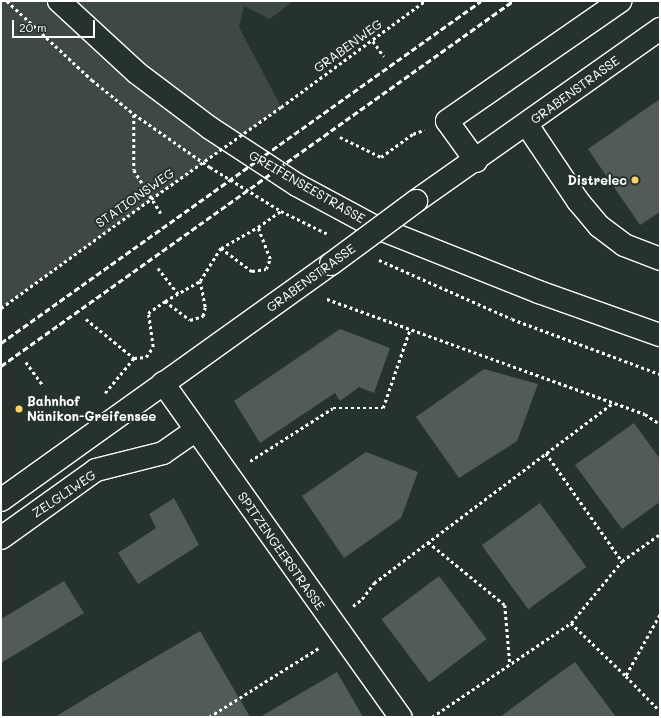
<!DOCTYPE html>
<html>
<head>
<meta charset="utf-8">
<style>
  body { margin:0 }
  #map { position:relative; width:661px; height:718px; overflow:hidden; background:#26332d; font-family:Mali,sans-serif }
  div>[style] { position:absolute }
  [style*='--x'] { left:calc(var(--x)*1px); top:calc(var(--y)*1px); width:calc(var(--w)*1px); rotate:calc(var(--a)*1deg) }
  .green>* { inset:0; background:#3e4944 }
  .building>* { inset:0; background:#515c57; transform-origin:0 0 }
  .path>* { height:2.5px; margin-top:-1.25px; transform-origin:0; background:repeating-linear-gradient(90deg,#fff 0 3px,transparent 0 6px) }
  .roads { filter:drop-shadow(1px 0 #fff) drop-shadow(-1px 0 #fff) drop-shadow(0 1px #fff) drop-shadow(0 -1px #fff) }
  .minor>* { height:22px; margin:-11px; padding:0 11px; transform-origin:11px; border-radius:11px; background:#26332d }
  .rail>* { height:3px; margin-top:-1.5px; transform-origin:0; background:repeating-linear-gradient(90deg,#fff 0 6px,transparent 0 9px) }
  .path-bridge>* { height:2.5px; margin-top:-1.25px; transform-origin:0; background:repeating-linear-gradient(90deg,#fff 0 3px,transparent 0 6px) }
  .bridges { filter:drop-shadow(1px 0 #fff) drop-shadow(-1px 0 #fff) drop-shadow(0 1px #fff) drop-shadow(0 -1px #fff) }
  .minor-bridge>* { height:22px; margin:-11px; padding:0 11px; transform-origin:11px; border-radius:11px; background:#26332d }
  .dots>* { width:11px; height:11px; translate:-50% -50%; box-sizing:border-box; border:2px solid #26332d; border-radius:50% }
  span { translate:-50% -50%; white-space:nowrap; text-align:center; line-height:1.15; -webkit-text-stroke:4px #26332d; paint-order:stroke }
  .street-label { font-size:13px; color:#fff }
  .poi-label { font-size:13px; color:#fff; font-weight:700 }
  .right { translate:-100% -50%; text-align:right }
  .left { translate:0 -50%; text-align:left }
  .frame { position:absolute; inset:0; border:2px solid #fff; pointer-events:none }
  .scale { position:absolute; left:12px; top:20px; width:83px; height:18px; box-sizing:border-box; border:2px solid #fff; border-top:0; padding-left:5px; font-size:12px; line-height:14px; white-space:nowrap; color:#fff; -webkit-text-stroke:3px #26332d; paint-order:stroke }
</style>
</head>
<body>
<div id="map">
  <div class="green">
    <div style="clip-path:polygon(1px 1px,293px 1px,270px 19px,244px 6px,239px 27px,281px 107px,1px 308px)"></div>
  </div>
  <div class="building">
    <div style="clip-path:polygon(660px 99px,660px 212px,640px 225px,588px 149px)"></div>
    <div style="clip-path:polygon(340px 329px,390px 348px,374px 393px,359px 387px,340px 401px,335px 393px,260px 443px,234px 401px)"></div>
    <div style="clip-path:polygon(484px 369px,538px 384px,517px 441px,459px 478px,416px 417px)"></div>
    <div style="clip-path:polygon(634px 423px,660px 459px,660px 502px,622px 529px,575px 465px)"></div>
    <div style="clip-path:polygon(366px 452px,418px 472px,401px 518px,344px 558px,302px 496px)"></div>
    <div style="clip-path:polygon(174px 498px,199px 545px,138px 584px,118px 553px,156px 528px,149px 514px)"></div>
    <div style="left:540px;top:503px;width:79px;height:72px;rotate:54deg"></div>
    <div style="left:439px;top:576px;width:79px;height:72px;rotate:53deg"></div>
    <div style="clip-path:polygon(64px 581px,84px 613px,1px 663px,1px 619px)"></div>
    <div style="clip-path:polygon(200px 631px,250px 717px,55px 717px,116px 680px)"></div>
    <div style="clip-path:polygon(575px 662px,616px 717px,500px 717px,543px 685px)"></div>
    <div style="clip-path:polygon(337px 672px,363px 717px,260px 717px)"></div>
  </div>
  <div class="path">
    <div style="--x:7;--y:1;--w:116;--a:42.9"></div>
    <div style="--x:92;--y:80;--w:54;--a:39"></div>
    <div style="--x:134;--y:114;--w:93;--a:34.9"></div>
    <div style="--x:210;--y:167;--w:84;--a:31.8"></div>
    <div style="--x:281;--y:211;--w:52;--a:26.1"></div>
    <div style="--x:373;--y:41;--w:19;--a:55"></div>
    <div style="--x:281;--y:107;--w:179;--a:-36.4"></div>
    <div style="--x:134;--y:115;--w:55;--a:90"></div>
    <div style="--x:134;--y:170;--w:53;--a:58.1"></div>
    <div style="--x:340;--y:137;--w:46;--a:26"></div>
    <div style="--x:381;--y:157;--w:39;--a:-36"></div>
    <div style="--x:413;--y:134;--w:12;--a:-20"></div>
    <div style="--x:221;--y:248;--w:43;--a:-29.6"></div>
    <div style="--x:379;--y:260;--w:145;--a:23.9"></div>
    <div style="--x:512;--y:319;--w:158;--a:20.4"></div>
    <div style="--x:158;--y:268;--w:33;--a:52"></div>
    <div style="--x:327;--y:299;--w:338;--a:19.9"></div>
    <div style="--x:645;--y:414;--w:18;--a:34"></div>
    <div style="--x:165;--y:301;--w:40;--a:-29.7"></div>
    <div style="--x:1;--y:308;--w:185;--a:-36"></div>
    <div style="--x:86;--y:319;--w:62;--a:39.1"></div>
    <div style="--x:26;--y:362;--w:29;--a:54"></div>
    <div style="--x:105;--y:393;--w:45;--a:-50.4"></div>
    <div style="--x:134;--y:358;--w:12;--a:-5"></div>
    <div style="--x:146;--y:357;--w:12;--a:-55"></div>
    <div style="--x:153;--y:347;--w:34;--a:-98"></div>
    <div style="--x:148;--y:313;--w:21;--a:-35"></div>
    <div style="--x:165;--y:301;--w:31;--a:37"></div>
    <div style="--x:190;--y:320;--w:14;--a:-17"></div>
    <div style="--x:203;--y:316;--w:9;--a:-77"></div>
    <div style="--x:205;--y:307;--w:26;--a:-101"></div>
    <div style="--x:200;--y:281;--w:39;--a:-58"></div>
    <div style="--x:221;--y:248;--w:39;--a:37"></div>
    <div style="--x:252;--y:271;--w:14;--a:-8"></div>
    <div style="--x:266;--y:269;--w:11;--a:-68"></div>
    <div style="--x:270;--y:259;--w:34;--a:-111"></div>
    <div style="--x:258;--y:227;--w:28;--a:-35"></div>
    <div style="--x:546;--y:453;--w:132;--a:54.9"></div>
    <div style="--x:250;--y:461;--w:98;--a:-32.6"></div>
    <div style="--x:333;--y:408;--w:50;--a:0"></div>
    <div style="--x:383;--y:408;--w:83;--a:-71.1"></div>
    <div style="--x:428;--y:542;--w:99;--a:39.3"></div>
    <div style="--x:505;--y:605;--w:60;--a:85.2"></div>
    <div style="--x:353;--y:606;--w:11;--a:-38"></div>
    <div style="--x:362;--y:599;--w:20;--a:-53"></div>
    <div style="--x:374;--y:583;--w:299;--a:-37"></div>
    <div style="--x:660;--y:615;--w:70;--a:119.1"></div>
    <div style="--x:626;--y:676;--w:49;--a:45.8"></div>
    <div style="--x:571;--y:623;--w:80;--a:-50.6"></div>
    <div style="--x:622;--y:561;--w:47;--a:-35.4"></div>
    <div style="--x:209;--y:717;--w:131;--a:-32.2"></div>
    <div style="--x:432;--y:717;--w:168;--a:-34.1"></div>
    <div style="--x:571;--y:623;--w:76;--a:43.9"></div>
  </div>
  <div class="roads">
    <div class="minor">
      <div style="--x:59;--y:1;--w:106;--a:42.7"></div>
      <div style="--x:137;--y:73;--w:91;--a:37"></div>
      <div style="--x:210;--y:128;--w:104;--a:33.2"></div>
      <div style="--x:297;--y:185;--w:86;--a:28.3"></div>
      <div style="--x:373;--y:226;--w:179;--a:21.7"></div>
      <div style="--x:539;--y:292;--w:128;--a:19.6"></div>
      <div style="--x:527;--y:125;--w:92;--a:56.1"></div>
      <div style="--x:578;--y:201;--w:33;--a:50"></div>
      <div style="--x:599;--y:226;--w:31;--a:37"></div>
      <div style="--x:624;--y:245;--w:39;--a:21"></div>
      <div style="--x:476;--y:161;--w:49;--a:-125.9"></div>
      <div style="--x:447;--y:121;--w:211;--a:-34.7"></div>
      <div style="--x:416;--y:201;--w:299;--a:-35.2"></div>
      <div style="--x:163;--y:383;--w:410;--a:54.6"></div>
      <div style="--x:1;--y:500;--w:406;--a:-35.6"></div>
      <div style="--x:1;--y:538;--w:117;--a:-35.6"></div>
      <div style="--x:96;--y:470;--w:69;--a:-14.2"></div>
      <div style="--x:163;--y:453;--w:40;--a:-34.9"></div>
    </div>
  </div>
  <div class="rail">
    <div style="--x:1;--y:343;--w:589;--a:-35.47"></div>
    <div style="--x:1;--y:366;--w:629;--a:-35.48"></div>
  </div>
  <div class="path-bridge">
    <div style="--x:151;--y:199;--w:159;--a:-35.3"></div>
  </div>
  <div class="bridges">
    <div class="minor-bridge">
      <div style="--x:331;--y:264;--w:106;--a:-36.5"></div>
    </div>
  </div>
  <div class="dots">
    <div style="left:635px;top:180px;background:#ffd166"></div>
    <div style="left:19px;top:409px;background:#ffd166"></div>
  </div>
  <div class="street-label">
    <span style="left:348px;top:46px;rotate:-36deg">GRABENWEG</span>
    <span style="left:575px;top:90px;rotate:-36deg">GRABENSTRASSE</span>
    <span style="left:307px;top:187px;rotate:30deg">GREIFENSEESTRASSE</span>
    <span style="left:135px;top:198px;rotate:-35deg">STATIONSWEG</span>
    <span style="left:311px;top:278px;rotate:-36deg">GRABENSTRASSE</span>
    <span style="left:64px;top:494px;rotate:-34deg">ZELGLIWEG</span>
    <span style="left:281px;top:551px;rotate:55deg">SPITZENGEERSTRASSE</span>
  </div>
  <div class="poi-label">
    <span class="right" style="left:627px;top:180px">Distrelec</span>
    <span class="left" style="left:27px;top:409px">Bahnhof<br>Nänikon-Greifensee</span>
  </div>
  <div class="frame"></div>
  <div class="scale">20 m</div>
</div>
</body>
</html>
